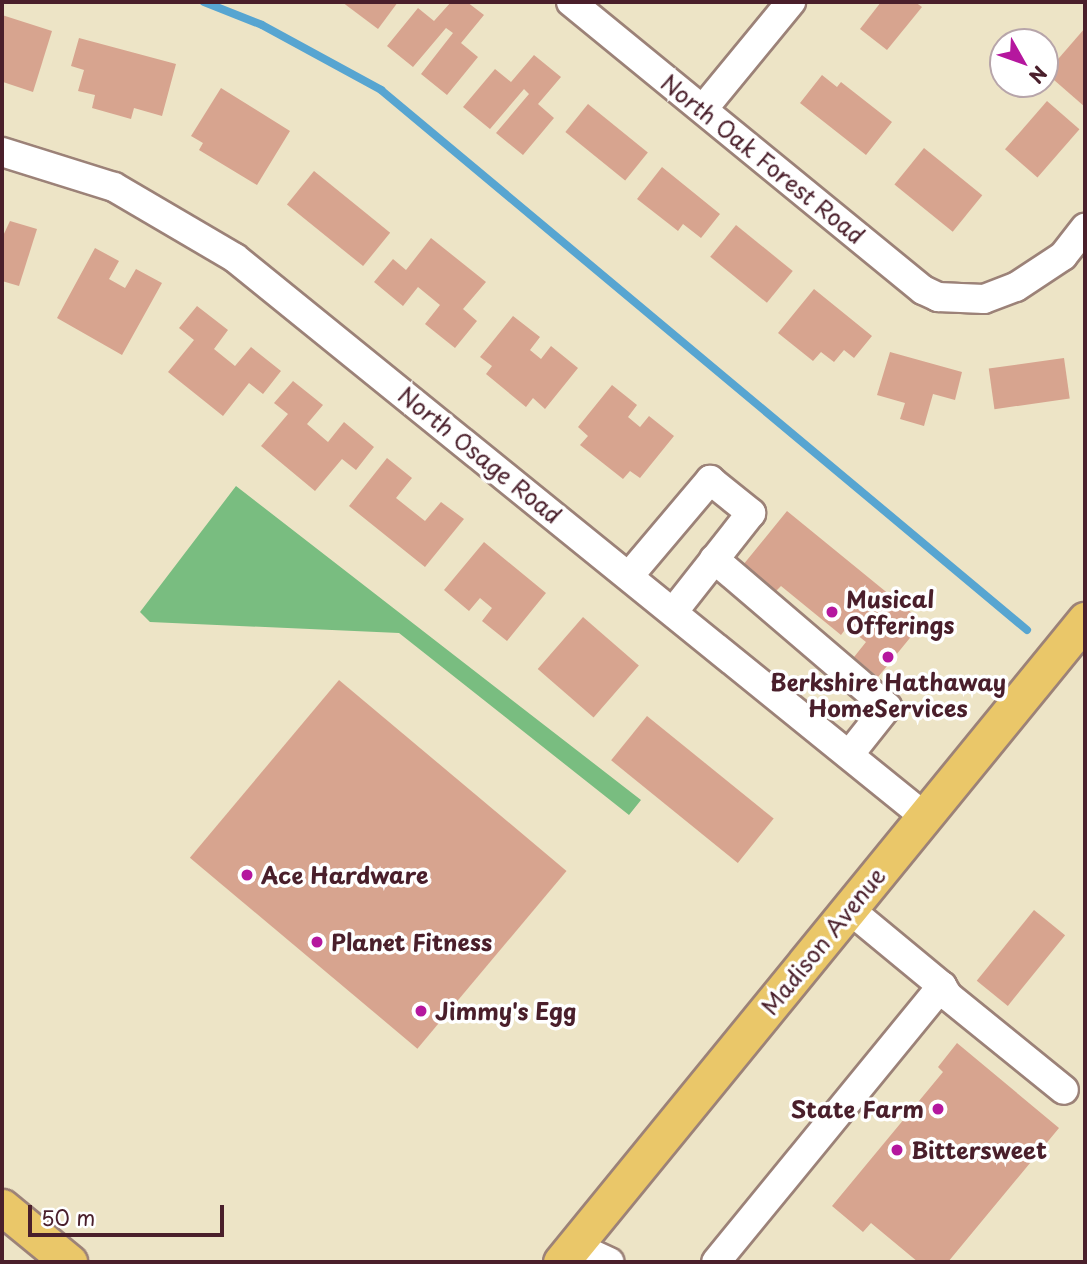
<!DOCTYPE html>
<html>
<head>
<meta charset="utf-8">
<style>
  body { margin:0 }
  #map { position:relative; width:1087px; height:1264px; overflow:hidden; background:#ede4c6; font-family:"Playpen Sans",sans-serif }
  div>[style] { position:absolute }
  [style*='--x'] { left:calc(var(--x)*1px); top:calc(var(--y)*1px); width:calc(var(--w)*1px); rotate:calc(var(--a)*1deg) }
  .forest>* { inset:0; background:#79bd80 }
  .stream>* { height:8px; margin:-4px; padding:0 4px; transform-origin:4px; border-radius:4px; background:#57a5d1 }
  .building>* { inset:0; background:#d7a48f; transform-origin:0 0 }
  .roads { filter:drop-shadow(2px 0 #9c8278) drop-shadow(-2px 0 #9c8278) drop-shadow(0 2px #9c8278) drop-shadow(0 -2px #9c8278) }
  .minor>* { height:28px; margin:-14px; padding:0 14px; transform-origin:14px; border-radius:14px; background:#fff }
  .major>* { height:35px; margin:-17.5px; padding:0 17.5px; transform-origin:17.5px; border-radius:17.5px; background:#eac769 }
  .dots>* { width:19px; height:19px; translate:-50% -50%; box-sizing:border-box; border:4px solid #fff; border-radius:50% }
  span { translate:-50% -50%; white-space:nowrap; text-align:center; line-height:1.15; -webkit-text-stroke:7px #fff; paint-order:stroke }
  .street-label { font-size:23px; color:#4a1f2b }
  .poi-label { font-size:23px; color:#4a1f2b; font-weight:700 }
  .left { translate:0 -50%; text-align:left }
  .right { translate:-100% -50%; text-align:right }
  .frame { position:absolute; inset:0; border:4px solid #4a1f2b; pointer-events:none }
  .north { position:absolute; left:989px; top:28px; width:70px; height:70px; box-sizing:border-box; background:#fff; border:2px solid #b7a5aa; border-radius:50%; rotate:130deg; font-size:19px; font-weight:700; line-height:28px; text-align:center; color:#4a1f2b }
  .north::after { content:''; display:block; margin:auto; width:24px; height:32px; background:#b5179e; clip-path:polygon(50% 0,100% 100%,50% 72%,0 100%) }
  .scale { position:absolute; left:28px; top:1205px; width:196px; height:32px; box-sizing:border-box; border:4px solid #4a1f2b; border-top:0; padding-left:9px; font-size:21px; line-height:24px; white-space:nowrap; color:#4a1f2b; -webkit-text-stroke:5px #fff; paint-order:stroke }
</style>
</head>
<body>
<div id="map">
  <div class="forest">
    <div style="clip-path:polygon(236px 486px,641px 800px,629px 815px,399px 633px,150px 622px,140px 612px)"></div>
  </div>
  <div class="stream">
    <div style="--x:204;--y:2;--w:62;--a:21.6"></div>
    <div style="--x:262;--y:25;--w:136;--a:28.6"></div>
    <div style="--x:381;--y:90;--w:842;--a:39.89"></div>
  </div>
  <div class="building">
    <div style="clip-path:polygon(342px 2px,398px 2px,378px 29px)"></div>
    <div style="clip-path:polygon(451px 2px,467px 2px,484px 15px,461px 43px,478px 57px,447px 95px,421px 74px,453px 33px,446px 28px,413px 67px,387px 46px,418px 8px,434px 21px)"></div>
    <div style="clip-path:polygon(881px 2px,915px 2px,922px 7px,887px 50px,860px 29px)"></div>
    <div style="clip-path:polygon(2px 15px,52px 31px,33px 92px,3px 82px)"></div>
    <div style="clip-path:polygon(1085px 28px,1085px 107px,1046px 73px)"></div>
    <div style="clip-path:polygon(79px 38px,176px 64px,162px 116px,134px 108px,131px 119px,92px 108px,95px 95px,78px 91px,84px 70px,71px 66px)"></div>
    <div style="clip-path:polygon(534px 55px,561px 77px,538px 104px,554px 118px,523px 155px,496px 133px,529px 94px,524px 89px,490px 129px,463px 107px,495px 69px,511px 82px)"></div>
    <div style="clip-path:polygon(822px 75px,837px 87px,841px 82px,892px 122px,866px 155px,800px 103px)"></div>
    <div style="clip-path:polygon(221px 88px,290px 131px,257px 185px,199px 150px,203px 143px,191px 136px)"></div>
    <div style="left:1047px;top:101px;width:43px;height:64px;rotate:41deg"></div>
    <div style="left:588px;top:104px;width:77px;height:36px;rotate:39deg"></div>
    <div style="left:924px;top:148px;width:75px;height:47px;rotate:39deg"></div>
    <div style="clip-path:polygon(662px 167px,720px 214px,701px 238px,683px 224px,678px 231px,637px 199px)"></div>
    <div style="left:314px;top:171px;width:98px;height:43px;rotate:39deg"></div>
    <div style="clip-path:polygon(10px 221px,37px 229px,19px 286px,2px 281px,2px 238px)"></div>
    <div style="left:736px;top:225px;width:73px;height:41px;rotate:39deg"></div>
    <div style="clip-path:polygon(431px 238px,486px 282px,463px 309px,477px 321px,455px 348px,425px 324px,440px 305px,418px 287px,403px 306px,374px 282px,393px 259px,406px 270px)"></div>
    <div style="clip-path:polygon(95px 248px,119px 261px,109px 279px,125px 288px,136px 269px,162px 283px,122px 355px,57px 318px)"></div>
    <div style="clip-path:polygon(814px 289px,872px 336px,854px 358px,844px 350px,834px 362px,821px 352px,813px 361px,778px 333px)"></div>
    <div style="clip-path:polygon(197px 306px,228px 330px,214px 349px,235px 366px,251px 347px,281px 371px,263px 394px,249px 383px,223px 416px,168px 372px,194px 340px,179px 328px)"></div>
    <div style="clip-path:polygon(513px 316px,540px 337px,530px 350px,541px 359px,551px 346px,578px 368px,545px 409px,533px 398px,526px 407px,486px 374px,492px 366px,480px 357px)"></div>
    <div style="clip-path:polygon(890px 352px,962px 372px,955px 400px,933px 394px,924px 426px,900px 419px,905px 403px,877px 395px)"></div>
    <div style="left:1064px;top:358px;width:41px;height:76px;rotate:82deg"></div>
    <div style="clip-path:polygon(293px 381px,323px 405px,307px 424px,328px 442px,344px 422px,374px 447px,356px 470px,342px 459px,315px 491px,261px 446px,288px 414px,274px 403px)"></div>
    <div style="clip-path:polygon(612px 385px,637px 405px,628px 417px,640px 427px,649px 416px,674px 436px,640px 478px,630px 471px,623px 479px,580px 445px,588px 436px,578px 427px)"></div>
    <div style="clip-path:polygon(387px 458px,412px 478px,396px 498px,425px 521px,441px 502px,464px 519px,425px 567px,349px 506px)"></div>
    <div style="clip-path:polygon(787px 511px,923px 622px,878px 677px,854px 657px,866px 642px,847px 627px,841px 635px,781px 586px,776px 591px,743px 565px)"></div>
    <div style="clip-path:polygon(484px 542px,546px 593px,507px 641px,482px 621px,492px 608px,480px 598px,469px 611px,444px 590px)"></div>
    <div style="left:583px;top:617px;width:74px;height:69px;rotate:41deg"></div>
    <div style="left:339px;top:680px;width:297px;height:232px;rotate:40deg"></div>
    <div style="left:647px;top:716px;width:163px;height:57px;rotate:39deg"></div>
    <div style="left:1034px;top:910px;width:40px;height:91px;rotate:39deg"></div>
    <div style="clip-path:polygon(957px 1043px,1059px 1128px,948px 1262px,918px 1262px,871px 1223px,863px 1232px,832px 1206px,943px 1072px,938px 1067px)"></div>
  </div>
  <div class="roads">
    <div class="minor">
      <div style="--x:571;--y:2;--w:455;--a:39.3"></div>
      <div style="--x:923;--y:290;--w:17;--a:25"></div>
      <div style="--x:938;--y:297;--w:46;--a:2.5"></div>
      <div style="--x:984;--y:299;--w:34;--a:-21"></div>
      <div style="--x:1016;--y:287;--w:56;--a:-33.4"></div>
      <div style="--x:1063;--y:256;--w:36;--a:-52"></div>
      <div style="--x:703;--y:109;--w:139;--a:-50.6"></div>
      <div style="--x:2;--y:152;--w:117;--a:17.4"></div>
      <div style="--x:114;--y:187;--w:140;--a:30.4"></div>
      <div style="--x:235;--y:258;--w:888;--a:39.01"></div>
      <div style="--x:714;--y:559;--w:228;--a:40.5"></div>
      <div style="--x:887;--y:707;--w:61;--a:128.4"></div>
      <div style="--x:629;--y:576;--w:126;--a:-49.8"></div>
      <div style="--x:710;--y:480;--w:53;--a:38.8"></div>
      <div style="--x:751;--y:513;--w:126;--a:128.2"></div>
      <div style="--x:942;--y:986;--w:12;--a:59"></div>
      <div style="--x:948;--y:996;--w:149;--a:39"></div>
      <div style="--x:575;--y:1246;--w:38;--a:25"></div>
      <div style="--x:716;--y:1262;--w:357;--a:-50.7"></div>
      <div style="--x:942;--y:986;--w:121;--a:-140.4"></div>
    </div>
    <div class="major">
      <div style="--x:2;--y:1207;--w:87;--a:39.4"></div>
      <div style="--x:561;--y:1262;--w:829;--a:-50.78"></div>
    </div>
  </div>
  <div class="dots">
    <div style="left:832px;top:612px;background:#b5179e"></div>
    <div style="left:888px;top:657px;background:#b5179e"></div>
    <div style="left:247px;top:875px;background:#b5179e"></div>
    <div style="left:317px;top:942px;background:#b5179e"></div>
    <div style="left:421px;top:1011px;background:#b5179e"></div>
    <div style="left:938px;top:1109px;background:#b5179e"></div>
    <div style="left:897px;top:1150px;background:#b5179e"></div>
  </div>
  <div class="street-label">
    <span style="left:763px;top:159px;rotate:39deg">North Oak Forest Road</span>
    <span style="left:480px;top:455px;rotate:39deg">North Osage Road</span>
    <span style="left:823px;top:941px;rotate:-51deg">Madison Avenue</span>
  </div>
  <div class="poi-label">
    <span class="left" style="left:846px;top:612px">Musical<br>Offerings</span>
    <span style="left:888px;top:695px">Berkshire Hathaway<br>HomeServices</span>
    <span class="left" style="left:261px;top:875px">Ace Hardware</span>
    <span class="left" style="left:331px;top:942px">Planet Fitness</span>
    <span class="left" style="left:435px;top:1011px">Jimmy's Egg</span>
    <span class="right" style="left:924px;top:1109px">State Farm</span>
    <span class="left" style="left:911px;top:1150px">Bittersweet</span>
  </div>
  <div class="frame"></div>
  <div class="north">N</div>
  <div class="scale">50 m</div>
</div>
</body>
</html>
